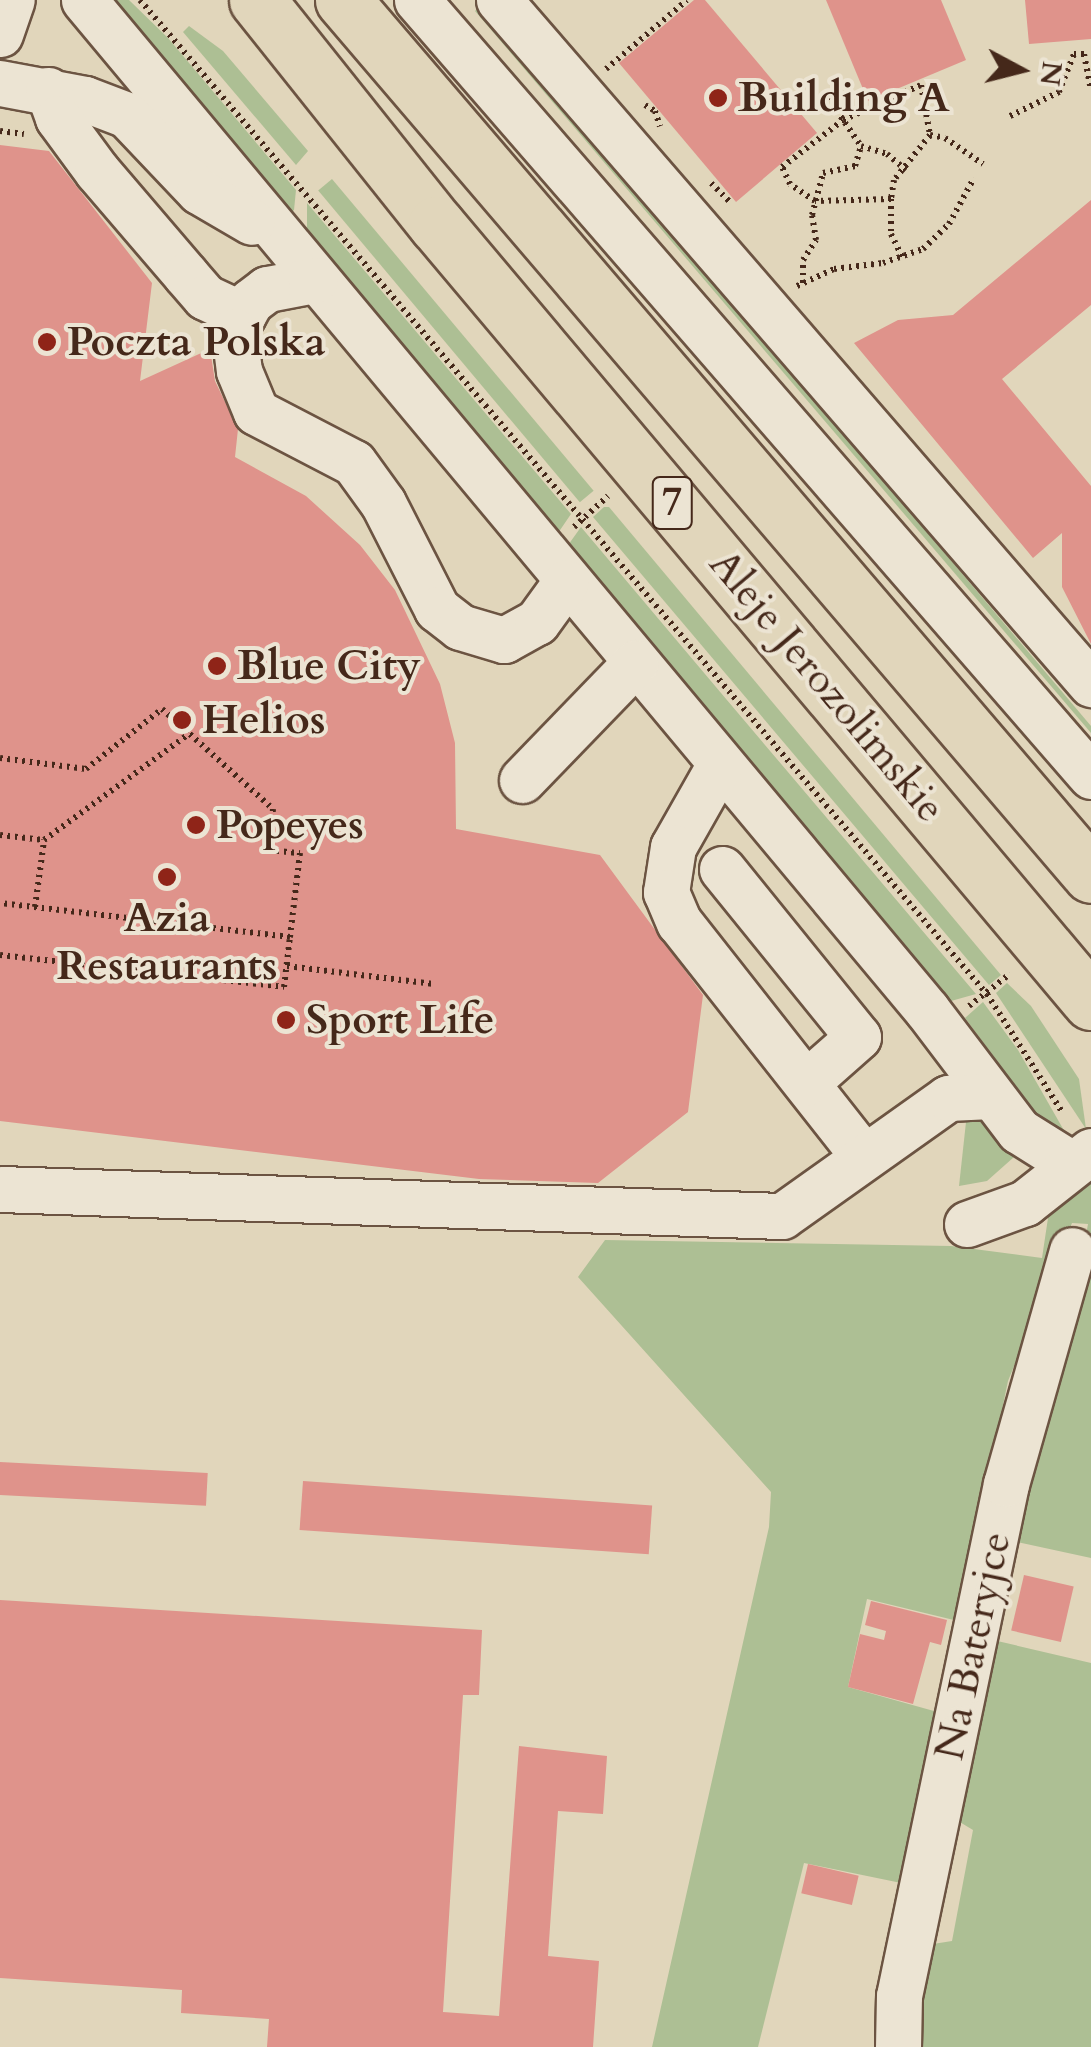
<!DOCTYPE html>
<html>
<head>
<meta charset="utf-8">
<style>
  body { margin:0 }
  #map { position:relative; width:1091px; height:2047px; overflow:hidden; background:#e1d6bb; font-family:Cardo,serif }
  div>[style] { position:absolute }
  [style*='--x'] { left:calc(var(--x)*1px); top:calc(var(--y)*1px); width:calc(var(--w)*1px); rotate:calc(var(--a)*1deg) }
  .green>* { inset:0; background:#adbf94; transform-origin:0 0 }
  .building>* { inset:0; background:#df938b; transform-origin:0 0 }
  .path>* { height:6px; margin-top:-3px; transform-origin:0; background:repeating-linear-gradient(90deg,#45281a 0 2.5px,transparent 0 7.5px) }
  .roads { filter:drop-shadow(2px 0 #6c5442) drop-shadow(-2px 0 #6c5442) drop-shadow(0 2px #6c5442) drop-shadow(0 -2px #6c5442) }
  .minor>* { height:45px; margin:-22.5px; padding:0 22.5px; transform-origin:22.5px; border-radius:22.5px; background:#ece4d3 }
  .major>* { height:55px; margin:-27.5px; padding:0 27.5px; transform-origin:27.5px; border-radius:27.5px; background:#e1d6bb }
  .dots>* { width:28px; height:28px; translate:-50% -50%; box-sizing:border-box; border:5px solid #ece4d3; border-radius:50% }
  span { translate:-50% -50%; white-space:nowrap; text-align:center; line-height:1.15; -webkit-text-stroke:8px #ece4d3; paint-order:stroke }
  .shield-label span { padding:2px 8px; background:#ece4d3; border:2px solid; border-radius:8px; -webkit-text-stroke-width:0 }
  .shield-label { font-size:40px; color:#45281a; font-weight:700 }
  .poi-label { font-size:42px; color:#45281a; font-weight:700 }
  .left { translate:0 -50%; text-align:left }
  .street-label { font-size:42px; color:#45281a }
  .north { position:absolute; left:971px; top:20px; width:100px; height:100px; -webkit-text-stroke:8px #ece4d3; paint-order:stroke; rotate:97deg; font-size:28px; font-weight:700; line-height:40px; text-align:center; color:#45281a }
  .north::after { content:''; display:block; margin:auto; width:35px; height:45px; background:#45281a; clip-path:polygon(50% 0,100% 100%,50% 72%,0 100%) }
</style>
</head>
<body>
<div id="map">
  <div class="green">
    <div style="clip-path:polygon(105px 0,129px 0,168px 38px,296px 190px,294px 210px,282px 220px)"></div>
    <div style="clip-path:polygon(481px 5px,1091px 726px,1091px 733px,475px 11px)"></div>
    <div style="clip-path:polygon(189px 26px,223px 51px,308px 151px,296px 165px,183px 32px)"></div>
    <div style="left:332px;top:179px;width:407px;height:18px;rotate:50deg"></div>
    <div style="clip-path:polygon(307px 203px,571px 514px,556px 536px,299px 233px,307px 227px)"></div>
    <div style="clip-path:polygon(604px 507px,609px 507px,1001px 975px,989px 985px,593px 517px)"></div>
    <div style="clip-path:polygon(581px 527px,721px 693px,976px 994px,951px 1001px,566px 548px)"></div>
    <div style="clip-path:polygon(1007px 983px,1031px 1006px,1079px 1079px,1086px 1129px,996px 993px)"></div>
    <div style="clip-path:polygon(983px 1002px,1018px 1050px,1066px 1134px,1046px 1128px,965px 1018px)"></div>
    <div style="clip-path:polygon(967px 1113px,985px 1116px,1014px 1148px,1014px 1157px,987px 1181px,959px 1186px)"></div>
    <div style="clip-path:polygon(1091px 1170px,1091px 1558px,1013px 1541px,1082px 1257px,1088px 1224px,1072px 1223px,1008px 1381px,958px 1621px,867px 1599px,848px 1687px,941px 1713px,906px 1884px,804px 1863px,758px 2047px,652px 2047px,769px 1527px,771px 1492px,578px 1277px,605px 1240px,951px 1246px,1042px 1258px,1048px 1218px,1043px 1211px)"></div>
    <div style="clip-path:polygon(993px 1640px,1091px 1663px,1091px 2047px,907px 2047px,933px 1944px,952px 1941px,973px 1830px,953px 1818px)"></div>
  </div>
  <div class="building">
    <div style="clip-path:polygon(694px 0,705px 0,817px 133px,736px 202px,619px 63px)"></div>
    <div style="clip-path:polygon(826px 0,941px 0,966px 60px,868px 101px)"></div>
    <div style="clip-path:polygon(1025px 0,1091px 0,1091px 39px,1029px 44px)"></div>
    <div style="clip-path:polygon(0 145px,49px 151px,152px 283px,140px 381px,210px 349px,215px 381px,238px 429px,235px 457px,306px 496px,360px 545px,395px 590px,440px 684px,455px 743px,456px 829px,600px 855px,703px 995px,688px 1112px,598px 1183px,479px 1179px,0 1121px)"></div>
    <div style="clip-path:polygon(1091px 200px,1091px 305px,1002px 379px,1091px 486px,1091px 644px,1062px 587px,1062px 533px,1033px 558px,854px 343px,898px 320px,953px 315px)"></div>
    <div style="left:0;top:1462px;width:208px;height:33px;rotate:3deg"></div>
    <div style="left:303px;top:1481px;width:350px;height:49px;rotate:4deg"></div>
    <div style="left:1024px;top:1575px;width:51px;height:57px;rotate:13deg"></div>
    <div style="clip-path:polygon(0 1600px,482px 1630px,479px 1695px,463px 1695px,443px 2012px,499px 2016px,519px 1746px,607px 1756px,603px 1814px,558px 1811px,548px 1956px,599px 1961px,593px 2047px,267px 2047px,269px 2019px,181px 2013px,182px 1990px,0 1978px)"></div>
    <div style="clip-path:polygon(871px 1601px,947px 1620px,941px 1645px,930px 1642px,913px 1704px,848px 1687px,860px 1634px,884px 1640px,886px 1631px,865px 1625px)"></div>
    <div style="left:808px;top:1864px;width:52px;height:30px;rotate:13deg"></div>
  </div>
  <div class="path">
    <div style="--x:140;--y:0;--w:1306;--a:49.57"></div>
    <div style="--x:987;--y:994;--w:138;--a:57.5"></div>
    <div style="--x:606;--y:69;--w:106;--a:-40.4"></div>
    <div style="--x:828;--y:98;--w:58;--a:55.5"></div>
    <div style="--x:861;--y:146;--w:27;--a:17"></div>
    <div style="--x:887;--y:154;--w:25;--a:40"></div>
    <div style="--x:645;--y:105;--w:12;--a:31"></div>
    <div style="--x:655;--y:111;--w:16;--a:72"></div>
    <div style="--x:1010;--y:116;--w:55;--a:-26.1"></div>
    <div style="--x:1059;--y:92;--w:41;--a:-68.5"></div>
    <div style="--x:1074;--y:54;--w:10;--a:0"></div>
    <div style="--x:1084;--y:54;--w:37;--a:79"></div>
    <div style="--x:0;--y:131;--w:24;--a:7"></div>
    <div style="--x:930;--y:135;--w:15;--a:11"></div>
    <div style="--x:945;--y:138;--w:46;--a:34.4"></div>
    <div style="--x:711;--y:183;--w:27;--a:45"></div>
    <div style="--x:891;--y:199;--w:76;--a:178.5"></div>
    <div style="--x:815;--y:201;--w:30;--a:-146"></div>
    <div style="--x:790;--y:184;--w:19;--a:-115"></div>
    <div style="--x:782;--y:167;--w:77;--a:-37.6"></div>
    <div style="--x:843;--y:120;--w:85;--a:-24.2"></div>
    <div style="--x:921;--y:85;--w:51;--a:79.8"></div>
    <div style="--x:930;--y:135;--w:58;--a:128.7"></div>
    <div style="--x:894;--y:180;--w:19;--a:99"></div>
    <div style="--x:891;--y:199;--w:35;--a:90"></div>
    <div style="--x:891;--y:234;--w:28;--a:64"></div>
    <div style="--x:803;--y:283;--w:23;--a:-90"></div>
    <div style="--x:803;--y:260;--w:24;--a:-57"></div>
    <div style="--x:816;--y:240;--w:25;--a:-99"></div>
    <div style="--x:812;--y:215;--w:43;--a:-75.3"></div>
    <div style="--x:823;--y:173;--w:33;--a:-12"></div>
    <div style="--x:855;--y:166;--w:21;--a:-73"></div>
    <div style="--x:797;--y:286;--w:41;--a:-24.7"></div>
    <div style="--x:834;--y:269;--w:49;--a:-7"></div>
    <div style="--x:883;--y:263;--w:42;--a:-19.3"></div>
    <div style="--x:923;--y:249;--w:36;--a:-44"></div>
    <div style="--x:949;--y:224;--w:52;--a:-61.5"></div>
    <div style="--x:574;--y:527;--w:46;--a:-42.4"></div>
    <div style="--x:0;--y:758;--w:87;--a:7.3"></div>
    <div style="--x:86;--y:769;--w:97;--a:-38.3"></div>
    <div style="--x:162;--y:709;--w:149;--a:42"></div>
    <div style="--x:273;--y:809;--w:41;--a:95.6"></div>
    <div style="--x:269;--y:850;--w:31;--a:6"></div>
    <div style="--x:300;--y:853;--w:85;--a:96.8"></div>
    <div style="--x:290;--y:937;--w:292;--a:-173.3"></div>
    <div style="--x:0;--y:835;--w:44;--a:6.5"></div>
    <div style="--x:35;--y:907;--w:68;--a:-82.3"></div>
    <div style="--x:44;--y:840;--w:180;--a:-36.2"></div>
    <div style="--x:0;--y:955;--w:286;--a:6.4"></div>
    <div style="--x:284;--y:987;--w:50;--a:-83.2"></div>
    <div style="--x:287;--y:966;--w:148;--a:7"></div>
    <div style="--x:969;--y:1006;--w:52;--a:-38"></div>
  </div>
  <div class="roads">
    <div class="minor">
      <div style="--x:84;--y:0;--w:1316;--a:50.15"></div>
      <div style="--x:927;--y:1010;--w:152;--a:52.8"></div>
      <div style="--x:1019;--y:1131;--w:60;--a:32.1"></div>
      <div style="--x:417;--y:0;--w:1028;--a:49.02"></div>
      <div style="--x:499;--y:0;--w:905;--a:49.12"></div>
      <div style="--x:0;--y:34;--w:36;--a:-71"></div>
      <div style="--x:0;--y:83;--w:86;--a:10.7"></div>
      <div style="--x:85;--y:99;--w:45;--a:20.9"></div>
      <div style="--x:127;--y:115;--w:105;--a:46.5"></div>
      <div style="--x:199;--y:191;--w:61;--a:30.3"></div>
      <div style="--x:48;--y:90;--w:30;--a:70"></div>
      <div style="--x:58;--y:118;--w:66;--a:53.7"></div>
      <div style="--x:97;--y:171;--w:137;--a:49.4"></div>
      <div style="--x:186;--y:275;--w:29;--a:49"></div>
      <div style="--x:205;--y:297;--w:42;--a:25.3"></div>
      <div style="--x:315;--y:280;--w:49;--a:169.4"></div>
      <div style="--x:267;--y:289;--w:21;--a:143"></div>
      <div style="--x:250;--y:302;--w:33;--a:119"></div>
      <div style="--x:234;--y:331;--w:40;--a:82.9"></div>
      <div style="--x:239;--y:371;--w:44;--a:67.5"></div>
      <div style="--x:256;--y:412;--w:110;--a:27.5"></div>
      <div style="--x:354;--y:463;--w:49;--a:54.1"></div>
      <div style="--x:383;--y:503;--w:119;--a:63"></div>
      <div style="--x:437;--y:609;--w:29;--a:38"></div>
      <div style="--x:460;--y:627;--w:46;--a:16.5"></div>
      <div style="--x:504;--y:640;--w:38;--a:-29"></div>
      <div style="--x:537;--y:622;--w:49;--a:-54.1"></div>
      <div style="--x:720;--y:764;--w:95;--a:119.5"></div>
      <div style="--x:673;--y:847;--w:46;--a:98.8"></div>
      <div style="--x:666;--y:892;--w:33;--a:67"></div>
      <div style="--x:679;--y:922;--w:298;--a:51.8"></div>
      <div style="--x:522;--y:780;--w:163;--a:-46"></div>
      <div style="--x:722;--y:869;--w:216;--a:51"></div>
      <div style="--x:858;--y:1037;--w:69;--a:138.5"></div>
      <div style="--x:0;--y:1189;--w:782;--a:1.98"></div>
      <div style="--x:782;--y:1216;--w:204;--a:-35.4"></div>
      <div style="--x:948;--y:1098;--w:43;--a:-2.7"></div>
      <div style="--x:967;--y:1224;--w:62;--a:-19.9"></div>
      <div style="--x:1025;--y:1203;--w:84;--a:-38.2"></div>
      <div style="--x:898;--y:2047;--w:51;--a:-88.9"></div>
      <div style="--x:899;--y:1996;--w:523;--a:-78.2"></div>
      <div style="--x:1006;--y:1484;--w:243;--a:-74.2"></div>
    </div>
    <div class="major">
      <div style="--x:257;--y:0;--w:287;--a:51.4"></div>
      <div style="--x:436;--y:224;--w:1017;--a:49.91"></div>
      <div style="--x:343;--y:0;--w:1151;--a:49.47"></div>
    </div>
  </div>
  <div class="dots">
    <div style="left:718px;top:98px;background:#8f2418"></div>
    <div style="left:47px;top:342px;background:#8f2418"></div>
    <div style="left:217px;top:666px;background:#8f2418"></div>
    <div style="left:182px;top:720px;background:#8f2418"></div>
    <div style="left:196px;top:825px;background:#8f2418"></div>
    <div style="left:167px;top:877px;background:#8f2418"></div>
    <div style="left:286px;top:1020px;background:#8f2418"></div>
  </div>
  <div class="shield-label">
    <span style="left:672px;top:503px">7</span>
  </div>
  <div class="poi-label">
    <span class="left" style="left:738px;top:98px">Building A</span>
    <span class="left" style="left:67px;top:342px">Poczta Polska</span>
    <span class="left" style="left:237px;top:666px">Blue City</span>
    <span class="left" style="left:202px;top:720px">Helios</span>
    <span class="left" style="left:216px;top:825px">Popeyes</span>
    <span style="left:167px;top:942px">Azia<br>Restaurants</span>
    <span class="left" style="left:306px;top:1020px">Sport Life</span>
  </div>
  <div class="street-label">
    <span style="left:827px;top:686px;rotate:50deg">Aleje Jerozolimskie</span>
    <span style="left:973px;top:1646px;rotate:-78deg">Na Bateryjce</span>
  </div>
  <div class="north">N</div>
</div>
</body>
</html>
